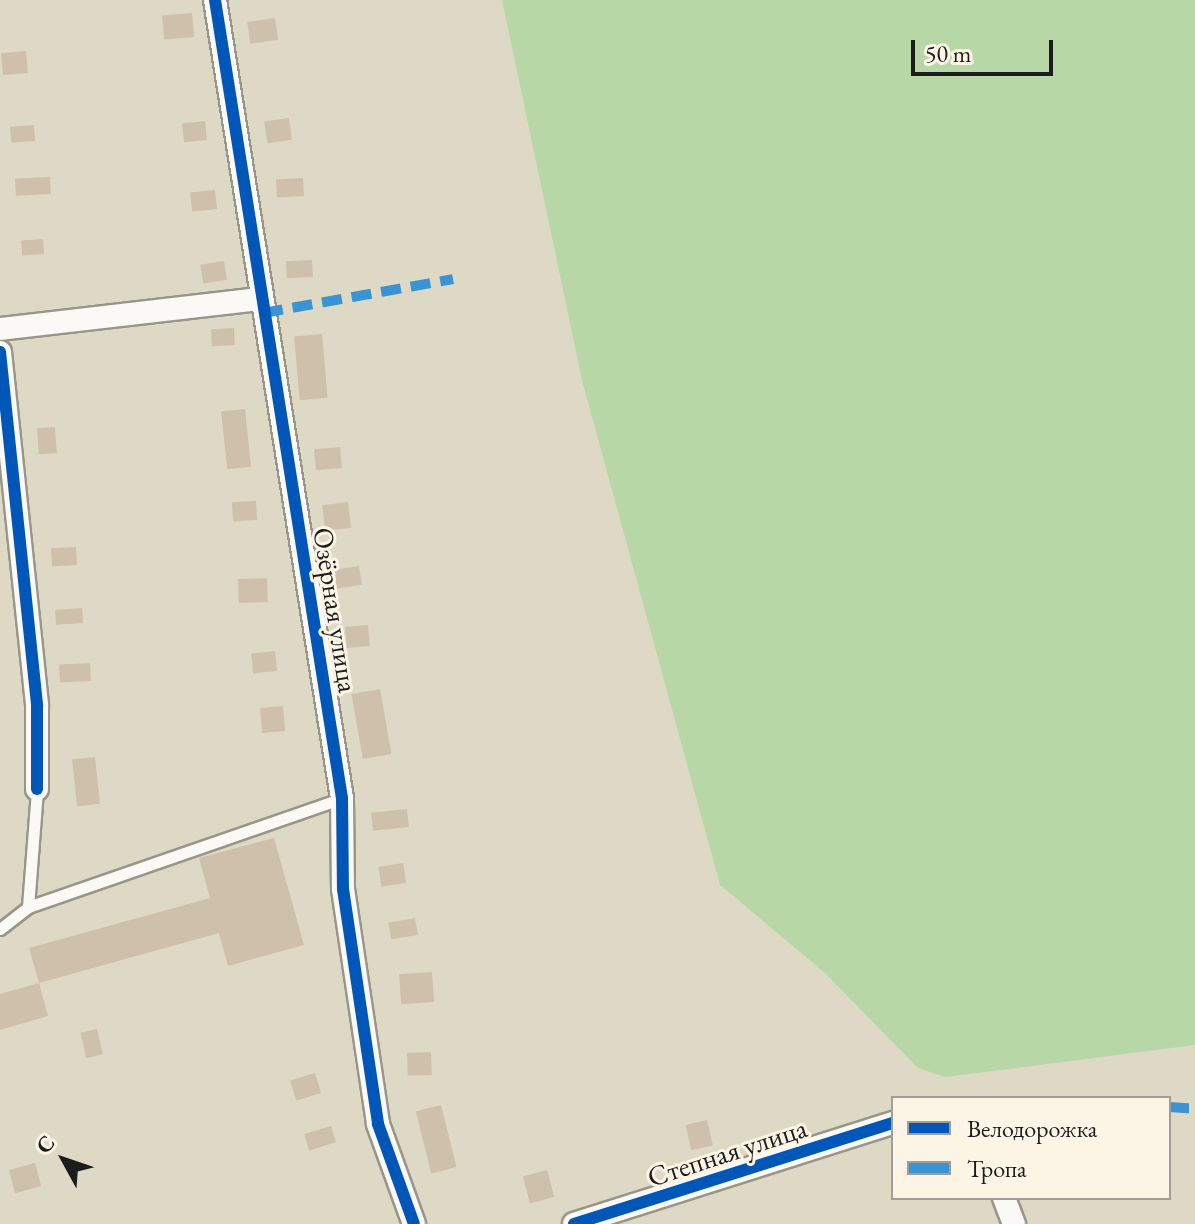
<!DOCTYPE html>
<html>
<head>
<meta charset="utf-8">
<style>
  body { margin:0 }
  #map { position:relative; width:1195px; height:1224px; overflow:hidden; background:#ded9c4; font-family:"EB Garamond",serif }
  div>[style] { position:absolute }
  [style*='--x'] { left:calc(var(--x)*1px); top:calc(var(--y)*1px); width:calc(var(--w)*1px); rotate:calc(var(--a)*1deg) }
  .green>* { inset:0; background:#b7d8a6 }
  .building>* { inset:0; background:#cec0ab; transform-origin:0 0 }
  .roads { filter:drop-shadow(2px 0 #989589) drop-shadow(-2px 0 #989589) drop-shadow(0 2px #989589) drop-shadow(0 -2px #989589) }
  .service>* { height:11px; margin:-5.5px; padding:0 5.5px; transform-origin:5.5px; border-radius:5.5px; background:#faf9f6 }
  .minor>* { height:22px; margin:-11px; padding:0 11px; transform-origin:11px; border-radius:11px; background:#faf9f6 }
  .quiet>* { height:10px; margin-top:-5px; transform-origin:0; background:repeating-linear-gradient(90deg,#3a94d4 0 20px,transparent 0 30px) }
  .cycleway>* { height:12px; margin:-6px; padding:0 6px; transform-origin:6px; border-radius:6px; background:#0057b8 }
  span { translate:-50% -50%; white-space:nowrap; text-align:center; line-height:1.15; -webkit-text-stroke:6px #fcf5e5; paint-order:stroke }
  .street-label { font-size:28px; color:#1c1c1c }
  .legend { position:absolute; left:891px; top:1096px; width:280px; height:104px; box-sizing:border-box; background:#fcf5e5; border:2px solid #a29e95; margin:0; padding:10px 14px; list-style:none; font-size:24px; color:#1c1c1c }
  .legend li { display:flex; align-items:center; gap:16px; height:40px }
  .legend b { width:40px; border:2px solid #a29e95 }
  .north { position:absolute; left:24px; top:1120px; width:80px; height:80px; -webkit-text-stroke:6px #fcf5e5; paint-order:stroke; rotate:310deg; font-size:22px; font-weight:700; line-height:32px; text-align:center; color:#1c1c1c }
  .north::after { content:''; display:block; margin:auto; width:28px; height:36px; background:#1c1c1c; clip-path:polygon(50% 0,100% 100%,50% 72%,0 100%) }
  .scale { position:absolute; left:911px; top:40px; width:142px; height:36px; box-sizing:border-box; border:4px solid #1c1c1c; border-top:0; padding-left:10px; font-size:24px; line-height:28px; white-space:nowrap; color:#1c1c1c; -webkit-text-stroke:6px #fcf5e5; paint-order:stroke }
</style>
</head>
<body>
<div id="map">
  <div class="green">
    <div style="clip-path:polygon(502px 0,1195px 0,1195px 1045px,945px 1077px,918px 1068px,824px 972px,720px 885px,582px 380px)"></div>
  </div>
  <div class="building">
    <div style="left:192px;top:13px;width:24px;height:30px;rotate:85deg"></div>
    <div style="left:275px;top:18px;width:22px;height:28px;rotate:82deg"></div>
    <div style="left:26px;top:51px;width:22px;height:25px;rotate:85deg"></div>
    <div style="left:289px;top:118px;width:22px;height:25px;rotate:82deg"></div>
    <div style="left:205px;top:121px;width:19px;height:23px;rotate:84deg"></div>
    <div style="left:34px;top:125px;width:16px;height:24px;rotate:86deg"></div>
    <div style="left:50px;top:177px;width:17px;height:35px;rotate:87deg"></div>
    <div style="left:303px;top:178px;width:18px;height:27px;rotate:87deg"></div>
    <div style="left:215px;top:190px;width:19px;height:25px;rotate:84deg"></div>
    <div style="left:43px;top:239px;width:15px;height:22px;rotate:86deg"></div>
    <div style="left:312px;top:260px;width:17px;height:26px;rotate:87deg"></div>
    <div style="left:224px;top:261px;width:19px;height:24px;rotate:81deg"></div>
    <div style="left:234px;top:328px;width:17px;height:23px;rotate:87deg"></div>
    <div style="left:322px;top:334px;width:64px;height:28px;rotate:85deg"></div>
    <div style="left:245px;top:409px;width:58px;height:24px;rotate:84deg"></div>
    <div style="left:55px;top:427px;width:26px;height:18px;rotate:86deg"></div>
    <div style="left:340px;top:447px;width:21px;height:26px;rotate:85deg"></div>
    <div style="left:256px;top:501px;width:19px;height:24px;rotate:87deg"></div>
    <div style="left:348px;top:502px;width:26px;height:26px;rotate:83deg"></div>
    <div style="left:76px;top:547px;width:18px;height:25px;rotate:87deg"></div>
    <div style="left:359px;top:566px;width:19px;height:26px;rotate:81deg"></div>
    <div style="left:267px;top:578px;width:24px;height:29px;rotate:88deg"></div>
    <div style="left:82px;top:608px;width:15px;height:27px;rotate:86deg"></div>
    <div style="left:368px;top:625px;width:21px;height:23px;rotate:85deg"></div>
    <div style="left:275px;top:651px;width:20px;height:24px;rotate:84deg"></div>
    <div style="left:90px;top:663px;width:18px;height:31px;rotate:87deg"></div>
    <div style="left:380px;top:689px;width:66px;height:29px;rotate:80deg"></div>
    <div style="left:283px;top:706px;width:25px;height:23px;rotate:85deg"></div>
    <div style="left:95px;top:757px;width:47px;height:23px;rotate:84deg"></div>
    <div style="left:407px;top:809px;width:18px;height:36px;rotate:84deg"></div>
    <div style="clip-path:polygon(274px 838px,304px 945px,228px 966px,219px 933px,39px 983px,29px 948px,210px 898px,199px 858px)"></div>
    <div style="left:403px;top:863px;width:20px;height:25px;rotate:81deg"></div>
    <div style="left:415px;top:918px;width:17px;height:27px;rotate:80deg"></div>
    <div style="left:432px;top:972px;width:30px;height:33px;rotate:86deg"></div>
    <div style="clip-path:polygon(39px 983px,48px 1016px,0 1030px,0 994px)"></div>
    <div style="left:97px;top:1029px;width:26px;height:17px;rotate:77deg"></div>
    <div style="left:431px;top:1052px;width:23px;height:24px;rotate:88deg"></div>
    <div style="left:315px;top:1073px;width:21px;height:26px;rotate:73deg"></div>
    <div style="left:441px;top:1105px;width:64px;height:26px;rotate:76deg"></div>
    <div style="left:707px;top:1120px;width:26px;height:22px;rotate:77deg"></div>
    <div style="left:331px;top:1126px;width:17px;height:28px;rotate:73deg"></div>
    <div style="left:35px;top:1163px;width:24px;height:27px;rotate:75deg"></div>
    <div style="left:547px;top:1170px;width:28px;height:25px;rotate:75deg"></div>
  </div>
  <div class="roads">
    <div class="service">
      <div style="--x:28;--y:907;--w:332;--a:-19.1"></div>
      <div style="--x:0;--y:929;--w:36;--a:-38"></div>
      <div style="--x:28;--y:907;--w:118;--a:-85.6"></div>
    </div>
    <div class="minor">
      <div style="--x:215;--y:0;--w:808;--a:80.96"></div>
      <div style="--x:342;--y:798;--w:91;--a:89.4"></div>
      <div style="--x:343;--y:889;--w:238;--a:81.5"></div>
      <div style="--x:378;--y:1124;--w:106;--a:70.2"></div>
      <div style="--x:0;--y:329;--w:263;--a:-6.6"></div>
      <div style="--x:0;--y:352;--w:356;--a:84"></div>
      <div style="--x:37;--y:706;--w:83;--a:90"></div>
      <div style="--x:1004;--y:1198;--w:28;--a:69"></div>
      <div style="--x:574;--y:1224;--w:335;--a:-17.6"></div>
    </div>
  </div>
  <div class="quiet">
    <div style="--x:263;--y:313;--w:193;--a:-10.1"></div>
    <div style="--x:1169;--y:1107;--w:26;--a:4"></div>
  </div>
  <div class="cycleway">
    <div style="--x:215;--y:0;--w:808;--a:80.96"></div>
    <div style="--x:342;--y:798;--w:91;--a:89.4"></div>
    <div style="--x:343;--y:889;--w:238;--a:81.5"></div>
    <div style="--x:378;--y:1124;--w:106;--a:70.2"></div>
    <div style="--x:0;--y:352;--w:356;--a:84"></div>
    <div style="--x:37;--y:706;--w:83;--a:90"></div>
    <div style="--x:574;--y:1224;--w:335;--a:-17.6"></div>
  </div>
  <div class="street-label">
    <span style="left:336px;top:610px;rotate:81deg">Озёрная улица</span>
    <span style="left:727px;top:1152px;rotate:-18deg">Степная улица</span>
  </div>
  <ul class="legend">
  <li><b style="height:10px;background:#0057b8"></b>Велодорожка</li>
  <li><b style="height:10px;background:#3a94d4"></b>Тропа</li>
  </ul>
  <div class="north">С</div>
  <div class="scale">50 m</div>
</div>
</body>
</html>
